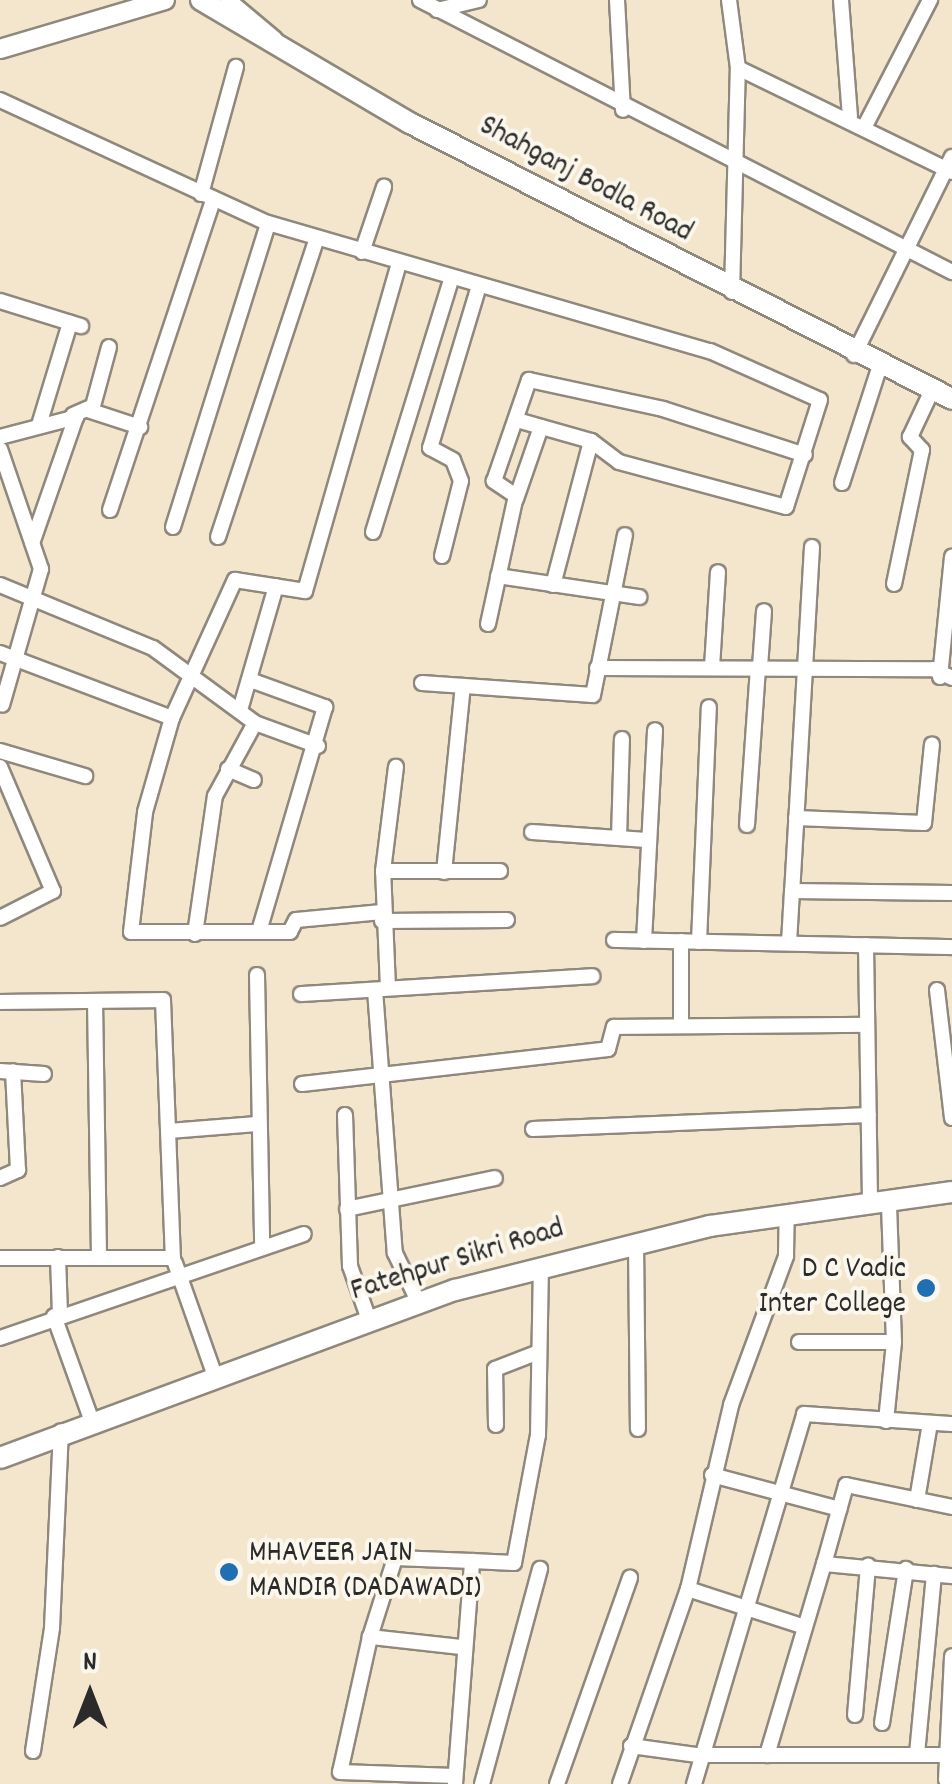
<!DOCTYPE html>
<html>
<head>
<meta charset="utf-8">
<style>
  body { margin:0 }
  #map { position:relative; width:952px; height:1784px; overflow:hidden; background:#f3e6cc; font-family:Dekko,sans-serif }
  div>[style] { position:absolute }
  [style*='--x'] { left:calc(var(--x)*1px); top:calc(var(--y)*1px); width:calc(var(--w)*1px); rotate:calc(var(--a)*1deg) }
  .roads { filter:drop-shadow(2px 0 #8f887c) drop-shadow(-2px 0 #8f887c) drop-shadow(0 2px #8f887c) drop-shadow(0 -2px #8f887c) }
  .minor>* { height:14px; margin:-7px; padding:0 7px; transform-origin:7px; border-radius:7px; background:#fff }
  .tertiary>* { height:18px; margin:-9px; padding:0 9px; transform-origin:9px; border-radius:9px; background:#fff }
  .primary>* { height:20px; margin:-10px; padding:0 10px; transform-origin:10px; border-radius:10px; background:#fff }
  .dots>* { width:28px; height:28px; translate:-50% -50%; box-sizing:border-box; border:5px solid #fbf7ec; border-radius:50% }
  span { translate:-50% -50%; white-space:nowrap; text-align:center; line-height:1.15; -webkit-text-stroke:8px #fbf7ec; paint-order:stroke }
  .street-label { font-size:30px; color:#2b2b2b }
  .poi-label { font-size:30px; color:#2b2b2b }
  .right { translate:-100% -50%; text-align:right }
  .left { translate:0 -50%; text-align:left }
  .north { position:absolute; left:40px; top:1644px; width:100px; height:100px; -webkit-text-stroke:8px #fbf7ec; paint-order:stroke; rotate:0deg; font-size:28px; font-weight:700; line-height:40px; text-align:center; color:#2b2b2b }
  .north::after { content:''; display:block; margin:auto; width:35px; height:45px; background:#2b2b2b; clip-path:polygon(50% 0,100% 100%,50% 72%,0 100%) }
</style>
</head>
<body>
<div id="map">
  <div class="roads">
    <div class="minor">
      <div style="--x:420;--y:0;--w:598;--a:27.08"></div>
      <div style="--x:617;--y:0;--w:110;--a:86.9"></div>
      <div style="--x:729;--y:0;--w:69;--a:82.5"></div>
      <div style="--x:738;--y:68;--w:238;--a:25.9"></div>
      <div style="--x:841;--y:0;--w:117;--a:85.6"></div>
      <div style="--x:437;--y:10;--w:43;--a:-13.4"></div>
      <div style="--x:0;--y:100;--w:295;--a:24.7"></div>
      <div style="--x:268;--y:223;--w:460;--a:16.2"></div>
      <div style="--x:710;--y:351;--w:120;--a:24"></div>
      <div style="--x:820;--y:400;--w:112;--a:107.6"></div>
      <div style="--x:786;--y:507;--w:173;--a:-164.9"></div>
      <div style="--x:619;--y:462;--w:35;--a:-143"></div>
      <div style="--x:591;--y:441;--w:77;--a:-164.2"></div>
      <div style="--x:866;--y:124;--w:140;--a:-62.7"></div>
      <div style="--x:201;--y:194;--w:132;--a:-74.6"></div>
      <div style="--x:362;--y:252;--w:69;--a:-71.3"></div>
      <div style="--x:732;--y:292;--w:224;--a:-88.5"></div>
      <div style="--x:0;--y:301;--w:85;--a:17.2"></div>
      <div style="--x:854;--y:355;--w:221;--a:-63.7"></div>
      <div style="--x:88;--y:410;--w:55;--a:18.1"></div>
      <div style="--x:73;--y:415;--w:22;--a:-24"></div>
      <div style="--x:93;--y:406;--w:61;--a:-74.8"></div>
      <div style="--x:39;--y:425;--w:107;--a:-73.1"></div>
      <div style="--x:0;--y:437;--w:79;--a:-14.7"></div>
      <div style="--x:76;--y:417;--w:133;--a:109.2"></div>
      <div style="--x:0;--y:449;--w:127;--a:71.1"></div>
      <div style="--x:41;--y:569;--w:141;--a:106"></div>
      <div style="--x:842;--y:483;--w:124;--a:-72.1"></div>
      <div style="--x:516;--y:499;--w:76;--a:-70.9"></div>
      <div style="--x:110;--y:510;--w:327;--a:-71.6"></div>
      <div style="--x:173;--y:527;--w:318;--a:-72.6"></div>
      <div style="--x:373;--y:532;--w:267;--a:-72.8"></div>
      <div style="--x:218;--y:537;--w:313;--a:-71.7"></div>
      <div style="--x:812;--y:547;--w:345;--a:93.3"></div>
      <div style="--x:792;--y:891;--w:160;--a:0.7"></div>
      <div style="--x:442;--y:556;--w:77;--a:-75.8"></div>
      <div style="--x:461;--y:481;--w:22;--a:-111"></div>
      <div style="--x:453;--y:460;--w:26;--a:-152"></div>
      <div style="--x:430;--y:448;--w:169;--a:-73.2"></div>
      <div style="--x:498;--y:576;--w:143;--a:8.5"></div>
      <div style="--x:894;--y:584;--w:137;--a:-78.2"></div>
      <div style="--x:922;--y:450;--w:18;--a:-133"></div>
      <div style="--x:910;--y:437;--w:52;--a:-64.9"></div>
      <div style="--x:0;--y:585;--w:165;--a:22.4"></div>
      <div style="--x:153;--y:648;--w:127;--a:36.3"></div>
      <div style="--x:255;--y:723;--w:67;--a:20.1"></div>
      <div style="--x:553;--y:585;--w:149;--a:-75.2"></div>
      <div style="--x:488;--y:624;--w:131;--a:-77.7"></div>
      <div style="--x:516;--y:496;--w:27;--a:-146"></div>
      <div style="--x:494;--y:481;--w:107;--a:-70.9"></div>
      <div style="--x:529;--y:380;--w:137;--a:12.2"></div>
      <div style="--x:663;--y:409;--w:149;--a:17.9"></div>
      <div style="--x:0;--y:653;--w:184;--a:20.7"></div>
      <div style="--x:712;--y:667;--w:95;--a:-86.4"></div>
      <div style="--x:760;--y:667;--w:56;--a:-85.9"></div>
      <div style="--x:597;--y:668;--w:336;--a:0.2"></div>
      <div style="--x:933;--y:669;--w:21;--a:25"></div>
      <div style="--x:940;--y:677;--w:121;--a:-84.3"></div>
      <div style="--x:253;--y:681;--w:77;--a:19.9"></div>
      <div style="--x:325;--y:707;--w:234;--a:106.4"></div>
      <div style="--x:422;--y:683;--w:171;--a:4"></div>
      <div style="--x:593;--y:695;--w:163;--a:-78.7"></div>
      <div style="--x:240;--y:710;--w:129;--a:-73.8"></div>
      <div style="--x:0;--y:751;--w:89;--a:16.4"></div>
      <div style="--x:0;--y:767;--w:135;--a:66.9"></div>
      <div style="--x:53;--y:891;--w:59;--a:153"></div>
      <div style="--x:228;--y:769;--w:28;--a:23"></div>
      <div style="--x:796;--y:818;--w:128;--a:2.2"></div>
      <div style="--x:924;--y:823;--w:79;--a:-84.2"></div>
      <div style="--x:747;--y:825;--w:158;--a:-86"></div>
      <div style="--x:532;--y:832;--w:115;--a:4"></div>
      <div style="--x:619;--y:838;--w:99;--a:-88.3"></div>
      <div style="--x:383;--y:871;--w:117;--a:0"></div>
      <div style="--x:444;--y:872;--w:187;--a:-84.2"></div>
      <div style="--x:382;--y:912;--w:86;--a:174.7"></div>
      <div style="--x:296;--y:920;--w:13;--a:117"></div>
      <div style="--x:290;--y:932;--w:159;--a:180"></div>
      <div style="--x:131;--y:932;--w:121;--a:-83.3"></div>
      <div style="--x:145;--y:812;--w:98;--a:-74"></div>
      <div style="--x:172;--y:718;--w:152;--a:-65.5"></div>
      <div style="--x:235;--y:580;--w:71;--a:8.9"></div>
      <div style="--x:305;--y:591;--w:341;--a:-74"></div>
      <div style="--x:382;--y:921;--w:125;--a:-0.5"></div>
      <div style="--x:195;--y:934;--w:139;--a:-81.8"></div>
      <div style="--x:215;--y:796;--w:83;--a:-61.3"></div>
      <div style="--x:614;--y:940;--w:338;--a:1.2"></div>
      <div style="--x:644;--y:941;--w:211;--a:-87"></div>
      <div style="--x:681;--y:941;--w:85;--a:90"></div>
      <div style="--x:699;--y:942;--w:235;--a:-87.6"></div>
      <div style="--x:789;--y:943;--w:52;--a:-86.7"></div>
      <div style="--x:866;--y:945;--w:261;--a:89.1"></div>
      <div style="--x:257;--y:975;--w:270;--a:88.9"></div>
      <div style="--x:388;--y:988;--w:117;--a:-92.4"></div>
      <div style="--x:383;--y:871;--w:105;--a:-82.9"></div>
      <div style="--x:375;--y:990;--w:264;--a:85.7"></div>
      <div style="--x:395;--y:1253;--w:55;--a:64.4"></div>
      <div style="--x:937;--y:990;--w:129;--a:83.3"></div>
      <div style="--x:301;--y:994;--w:292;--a:-3.5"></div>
      <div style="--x:95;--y:1001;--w:254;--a:89.1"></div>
      <div style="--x:0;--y:1002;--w:163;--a:-0.7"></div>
      <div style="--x:163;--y:1000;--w:258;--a:87.8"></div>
      <div style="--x:173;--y:1258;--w:173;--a:180"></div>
      <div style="--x:0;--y:1071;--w:44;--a:3.9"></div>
      <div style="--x:302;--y:1084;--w:308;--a:-6.5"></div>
      <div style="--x:608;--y:1049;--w:23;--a:-75"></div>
      <div style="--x:614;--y:1027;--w:251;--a:-0.5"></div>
      <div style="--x:345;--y:1115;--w:151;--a:88.1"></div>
      <div style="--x:350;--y:1266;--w:57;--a:70.6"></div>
      <div style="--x:533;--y:1129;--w:336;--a:-2.4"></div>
      <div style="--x:169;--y:1131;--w:88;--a:-4.5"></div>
      <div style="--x:0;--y:1178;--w:20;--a:-24"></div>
      <div style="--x:18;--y:1170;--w:99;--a:-92.9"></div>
      <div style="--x:347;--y:1209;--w:151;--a:-11.8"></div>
      <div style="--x:636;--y:1242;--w:187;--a:89.4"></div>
      <div style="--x:58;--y:1257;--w:57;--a:88"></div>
      <div style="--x:175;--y:1263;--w:117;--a:70.5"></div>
      <div style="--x:54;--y:1316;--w:109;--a:70.2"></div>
      <div style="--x:0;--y:1338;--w:321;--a:-18.9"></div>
      <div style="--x:799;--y:1342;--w:95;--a:0"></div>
      <div style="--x:894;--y:1342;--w:138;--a:-92.1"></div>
      <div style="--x:886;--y:1421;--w:79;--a:-84.2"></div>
      <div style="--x:496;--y:1425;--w:56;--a:-91"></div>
      <div style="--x:495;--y:1369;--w:47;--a:-21.1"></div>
      <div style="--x:712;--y:1475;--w:132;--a:14.9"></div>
      <div style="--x:917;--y:1500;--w:78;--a:-80.4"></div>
      <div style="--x:824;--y:1564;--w:82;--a:-74.4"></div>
      <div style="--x:846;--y:1485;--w:108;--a:11.7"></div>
      <div style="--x:688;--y:1589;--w:120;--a:18"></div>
      <div style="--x:370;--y:1637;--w:138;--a:102.5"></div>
      <div style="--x:340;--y:1772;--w:115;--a:2"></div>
      <div style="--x:461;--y:1647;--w:92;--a:-173.7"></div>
      <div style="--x:370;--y:1637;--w:83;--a:-72.4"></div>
      <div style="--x:395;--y:1558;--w:77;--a:2.2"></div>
      <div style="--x:855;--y:1715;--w:150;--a:-85"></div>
      <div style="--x:882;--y:1723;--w:156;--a:-81.1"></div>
      <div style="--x:631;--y:1746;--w:67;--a:7.8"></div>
      <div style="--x:697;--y:1755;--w:247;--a:0"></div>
      <div style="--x:33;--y:1751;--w:124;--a:-81.2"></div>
      <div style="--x:52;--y:1628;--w:197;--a:-87.4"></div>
      <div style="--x:917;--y:1754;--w:181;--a:-84.6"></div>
      <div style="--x:767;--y:1755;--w:199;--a:-73.4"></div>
      <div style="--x:824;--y:1564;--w:129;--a:5.4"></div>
      <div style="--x:946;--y:1780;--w:124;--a:-87.2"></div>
      <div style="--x:455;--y:1784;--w:224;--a:-85.6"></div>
      <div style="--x:472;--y:1561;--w:42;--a:2.7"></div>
      <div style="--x:514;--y:1563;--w:130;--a:-79.4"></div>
      <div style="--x:538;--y:1435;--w:168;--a:-89"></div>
      <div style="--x:482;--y:1784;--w:223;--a:-74.9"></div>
      <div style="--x:557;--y:1784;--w:219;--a:-70.5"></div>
      <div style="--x:620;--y:1784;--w:207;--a:-70.8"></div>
      <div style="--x:688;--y:1589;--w:189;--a:-76.8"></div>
      <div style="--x:731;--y:1405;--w:159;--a:-69.7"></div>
      <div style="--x:786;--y:1256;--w:39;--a:-89"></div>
      <div style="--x:694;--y:1784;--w:386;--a:-73.4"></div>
      <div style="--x:804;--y:1414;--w:148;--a:3.9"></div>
    </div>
    <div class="tertiary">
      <div style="--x:0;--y:49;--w:172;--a:-16.5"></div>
    </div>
    <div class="primary">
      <div style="--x:201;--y:0;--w:243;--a:30.5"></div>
      <div style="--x:410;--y:123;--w:608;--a:26.99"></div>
      <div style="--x:230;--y:5;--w:56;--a:39.9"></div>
      <div style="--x:0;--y:1458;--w:485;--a:-20.3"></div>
      <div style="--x:455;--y:1290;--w:263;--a:-14.1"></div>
      <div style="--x:710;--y:1226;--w:244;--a:-8"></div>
    </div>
  </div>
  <div class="dots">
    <div style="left:926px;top:1288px;background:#1f6fb2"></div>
    <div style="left:229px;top:1572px;background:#1f6fb2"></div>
  </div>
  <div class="street-label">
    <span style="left:585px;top:181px;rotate:28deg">Shahganj Bodla Road</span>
    <span style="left:458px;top:1262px;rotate:-17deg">Fatehpur Sikri Road</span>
  </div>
  <div class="poi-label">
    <span class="right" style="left:906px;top:1288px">D C Vadic<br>Inter College</span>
    <span class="left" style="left:249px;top:1572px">MHAVEER JAIN<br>MANDIR (DADAWADI)</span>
  </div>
  <div class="north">N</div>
</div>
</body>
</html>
